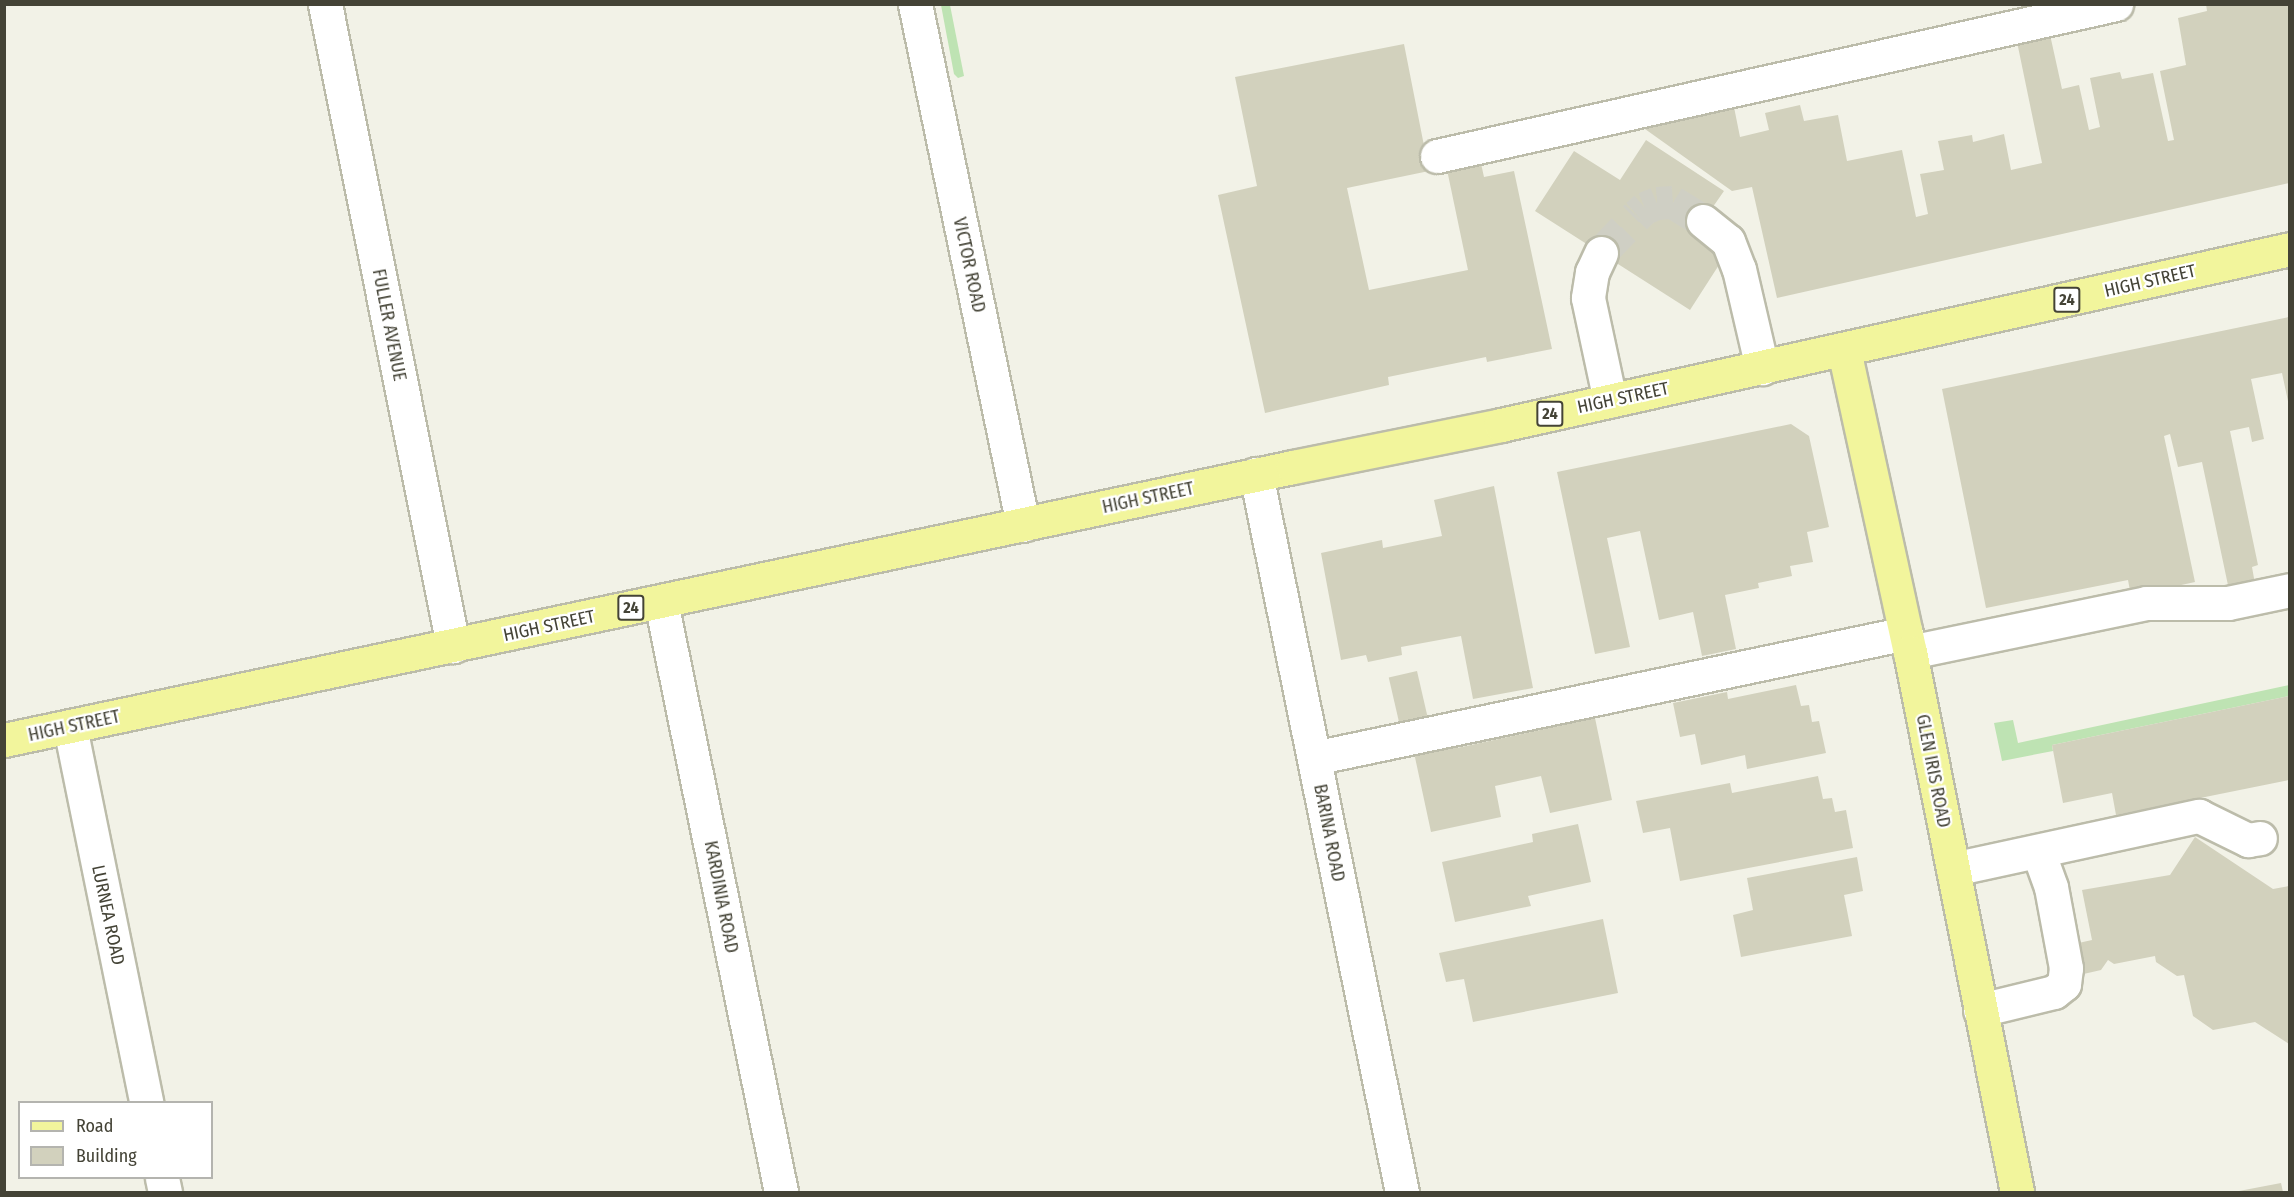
<!DOCTYPE html>
<html>
<head>
<meta charset="utf-8">
<style>
  body { margin:0 }
  #map { position:relative; width:2294px; height:1197px; overflow:hidden; background:#f2f2e7; font-family:"Fira Sans Condensed",sans-serif }
  div>[style] { position:absolute }
  [style*='--x'] { left:calc(var(--x)*1px); top:calc(var(--y)*1px); width:calc(var(--w)*1px); rotate:calc(var(--a)*1deg) }
  .green>* { inset:0; background:#bee3b3 }
  .building>* { inset:0; background:#d2d1bd; transform-origin:0 0 }
  .minor-tunnel>* { height:33px; margin-top:-16.5px; transform-origin:0; background:repeating-linear-gradient(90deg,#cfcfc4 0 33px,transparent 0 49px) }
  .roads { filter:drop-shadow(2px 0 #bcbcaa) drop-shadow(-2px 0 #bcbcaa) drop-shadow(0 2px #bcbcaa) drop-shadow(0 -2px #bcbcaa) }
  .minor>* { height:33px; margin:-16.5px; padding:0 16.5px; transform-origin:16.5px; border-radius:16.5px; background:#fff }
  .major>* { height:33px; margin:-16.5px; padding:0 16.5px; transform-origin:16.5px; border-radius:16.5px; background:#f2f59c }
  span { translate:-50% -50%; white-space:nowrap; text-align:center; line-height:1.15; -webkit-text-stroke:4.5px #fff; paint-order:stroke }
  .shield-label span { padding:2px 4px; background:#fff; border:2px solid; border-radius:4px; -webkit-text-stroke-width:0 }
  .shield-label { font-size:16px; color:#444336; font-weight:700 }
  .street-label { font-size:18px; color:#444336 }
  .frame { position:absolute; inset:0; border:6px solid #444336; pointer-events:none }
  .legend { position:absolute; left:18px; top:1101px; width:195px; height:78px; box-sizing:border-box; background:#fff; border:2px solid #b4b4af; margin:0; padding:8px 10px; list-style:none; font-size:18px; color:#444336 }
  .legend li { display:flex; align-items:center; gap:12px; height:30px }
  .legend b { width:30px; border:2px solid #b4b4af }
</style>
</head>
<body>
<div id="map">
  <div class="green">
    <div style="clip-path:polygon(941px 5px,950px 5px,964px 76px,958px 78px,954px 74px)"></div>
    <div style="clip-path:polygon(2289px 685px,2289px 696px,2052px 745px,2053px 751px,2002px 761px,1994px 723px,2013px 720px,2018px 743px)"></div>
  </div>
  <div class="building">
    <div style="clip-path:polygon(2206px 4px,2289px 4px,2289px 183px,1777px 298px,1752px 187px,1732px 191px,1645px 129px,1643px 120px,1733px 102px,1740px 137px,1769px 130px,1765px 113px,1800px 105px,1804px 121px,1838px 115px,1847px 161px,1902px 150px,1916px 217px,1928px 214px,1920px 174px,1944px 170px,1938px 141px,1972px 135px,1973px 142px,2004px 134px,2011px 170px,2042px 163px,2016px 37px,2049px 30px,2062px 89px,2079px 85px,2089px 130px,2100px 127px,2090px 78px,2120px 72px,2122px 79px,2153px 73px,2168px 141px,2174px 140px,2160px 71px,2186px 65px,2178px 18px,2207px 11px)"></div>
    <div style="clip-path:polygon(1404px 44px,1429px 171px,1347px 188px,1369px 290px,1468px 270px,1446px 165px,1480px 159px,1484px 177px,1514px 171px,1552px 349px,1487px 362px,1486px 357px,1388px 377px,1389px 385px,1265px 413px,1218px 195px,1257px 186px,1235px 77px)"></div>
    <div style="clip-path:polygon(1646px 140px,1724px 191px,1694px 234px,1726px 254px,1690px 310px,1535px 211px,1574px 151px,1620px 180px)"></div>
    <div style="clip-path:polygon(2289px 317px,2289px 406px,2282px 373px,2251px 379px,2264px 439px,2252px 442px,2249px 427px,2230px 431px,2258px 565px,2252px 567px,2255px 584px,2229px 590px,2202px 462px,2178px 467px,2170px 434px,2164px 436px,2195px 582px,2131px 596px,2128px 580px,1986px 608px,1942px 389px)"></div>
    <div style="clip-path:polygon(1791px 424px,1809px 436px,1829px 527px,1807px 532px,1813px 562px,1790px 566px,1792px 576px,1758px 583px,1759px 588px,1725px 595px,1736px 649px,1702px 656px,1693px 612px,1659px 620px,1640px 531px,1607px 538px,1630px 647px,1595px 654px,1557px 472px)"></div>
    <div style="clip-path:polygon(1494px 486px,1533px 688px,1473px 699px,1461px 636px,1401px 647px,1402px 655px,1368px 662px,1366px 655px,1341px 660px,1321px 553px,1382px 540px,1383px 548px,1442px 536px,1434px 500px)"></div>
    <div style="left:1417px;top:671px;width:52px;height:29px;rotate:77deg"></div>
    <div style="clip-path:polygon(1796px 685px,1801px 706px,1809px 705px,1812px 722px,1819px 721px,1826px 753px,1747px 769px,1745px 755px,1701px 765px,1695px 734px,1680px 737px,1673px 703px,1727px 692px,1728px 699px)"></div>
    <div style="clip-path:polygon(2289px 696px,2289px 780px,2116px 815px,2112px 793px,2063px 803px,2052px 745px)"></div>
    <div style="clip-path:polygon(1595px 718px,1612px 800px,1550px 813px,1541px 776px,1495px 786px,1501px 817px,1431px 832px,1413px 748px,1455px 739px,1457px 748px)"></div>
    <div style="clip-path:polygon(1818px 776px,1823px 799px,1832px 798px,1835px 812px,1846px 810px,1853px 848px,1680px 881px,1670px 828px,1643px 833px,1636px 801px,1730px 783px,1732px 793px)"></div>
    <div style="clip-path:polygon(1578px 824px,1591px 882px,1528px 896px,1531px 906px,1455px 922px,1442px 862px,1533px 842px,1532px 834px)"></div>
    <div style="clip-path:polygon(2195px 837px,2273px 889px,2289px 886px,2289px 1044px,2255px 1022px,2213px 1030px,2193px 1016px,2184px 975px,2177px 976px,2156px 962px,2155px 956px,2114px 964px,2108px 960px,2101px 970px,2053px 981px,2047px 950px,2092px 940px,2082px 890px,2170px 875px)"></div>
    <div style="clip-path:polygon(1857px 857px,1863px 891px,1844px 895px,1852px 936px,1741px 957px,1733px 915px,1753px 910px,1747px 878px)"></div>
    <div style="clip-path:polygon(1603px 919px,1618px 993px,1473px 1022px,1464px 979px,1446px 982px,1439px 953px)"></div>
    <div style="clip-path:polygon(2281px 1183px,2283px 1192px,2239px 1192px,2239px 1191px)"></div>
  </div>
  <div class="minor-tunnel">
    <div style="--x:1601;--y:253;--w:52;--a:-46.5"></div>
    <div style="--x:1637;--y:215;--w:11;--a:-41"></div>
    <div style="--x:1645;--y:208;--w:13;--a:-23"></div>
    <div style="--x:1657;--y:203;--w:16;--a:-4"></div>
    <div style="--x:1673;--y:202;--w:36;--a:32"></div>
  </div>
  <div class="roads">
    <div class="minor">
      <div style="--x:325;--y:4;--w:655;--a:78.72"></div>
      <div style="--x:915;--y:4;--w:532;--a:78.29"></div>
      <div style="--x:1437;--y:156;--w:696;--a:-12.62"></div>
      <div style="--x:1703;--y:221;--w:32;--a:39"></div>
      <div style="--x:1728;--y:241;--w:30;--a:69"></div>
      <div style="--x:1739;--y:269;--w:102;--a:76.9"></div>
      <div style="--x:1601;--y:253;--w:21;--a:115"></div>
      <div style="--x:1592;--y:272;--w:26;--a:99"></div>
      <div style="--x:1588;--y:298;--w:105;--a:77.9"></div>
      <div style="--x:1256;--y:474;--w:733;--a:78.51"></div>
      <div style="--x:661;--y:602;--w:602;--a:78.5"></div>
      <div style="--x:1910;--y:652;--w:241;--a:-11.7"></div>
      <div style="--x:2146;--y:603;--w:82;--a:0"></div>
      <div style="--x:2228;--y:603;--w:63;--a:-11.8"></div>
      <div style="--x:70;--y:727;--w:383;--a:78.5"></div>
      <div style="--x:1314;--y:758;--w:605;--a:-11.92"></div>
      <div style="--x:1953;--y:869;--w:252;--a:-12.2"></div>
      <div style="--x:2199;--y:816;--w:55;--a:26.1"></div>
      <div style="--x:2248;--y:840;--w:12;--a:-9"></div>
      <div style="--x:1980;--y:1010;--w:76;--a:-13.7"></div>
      <div style="--x:2054;--y:992;--w:13;--a:-39"></div>
      <div style="--x:2064;--y:984;--w:16;--a:-83"></div>
      <div style="--x:2066;--y:968;--w:82;--a:-100.5"></div>
      <div style="--x:2051;--y:887;--w:37;--a:-110"></div>
      <div style="--x:162;--y:1178;--w:14;--a:78"></div>
    </div>
    <div class="major">
      <div style="--x:1844;--y:350;--w:309;--a:77.7"></div>
      <div style="--x:1910;--y:652;--w:550;--a:78.79"></div>
      <div style="--x:4;--y:740;--w:1318;--a:-11.96"></div>
      <div style="--x:1293;--y:467;--w:212;--a:-11.4"></div>
      <div style="--x:1501;--y:425;--w:808;--a:-12.57"></div>
    </div>
  </div>
  <div class="shield-label">
    <span style="left:2067px;top:300px">24</span>
    <span style="left:1550px;top:414px">24</span>
    <span style="left:631px;top:608px">24</span>
  </div>
  <div class="street-label">
    <span style="left:969px;top:265px;rotate:78deg">VICTOR ROAD</span>
    <span style="left:2150px;top:281px;rotate:-13deg">HIGH STREET</span>
    <span style="left:389px;top:325px;rotate:79deg">FULLER AVENUE</span>
    <span style="left:1623px;top:398px;rotate:-12deg">HIGH STREET</span>
    <span style="left:1148px;top:498px;rotate:-12deg">HIGH STREET</span>
    <span style="left:549px;top:626px;rotate:-12deg">HIGH STREET</span>
    <span style="left:74px;top:726px;rotate:-12deg">HIGH STREET</span>
    <span style="left:1933px;top:771px;rotate:79deg">GLEN IRIS ROAD</span>
    <span style="left:1329px;top:833px;rotate:79deg">BARINA ROAD</span>
    <span style="left:721px;top:897px;rotate:79deg">KARDINIA ROAD</span>
    <span style="left:108px;top:915px;rotate:78deg">LURNEA ROAD</span>
  </div>
  <div class="frame"></div>
  <ul class="legend">
  <li><b style="height:8px;background:#f2f59c"></b>Road</li>
  <li><b style="height:16px;background:#d2d1bd"></b>Building</li>
  </ul>
</div>
</body>
</html>
